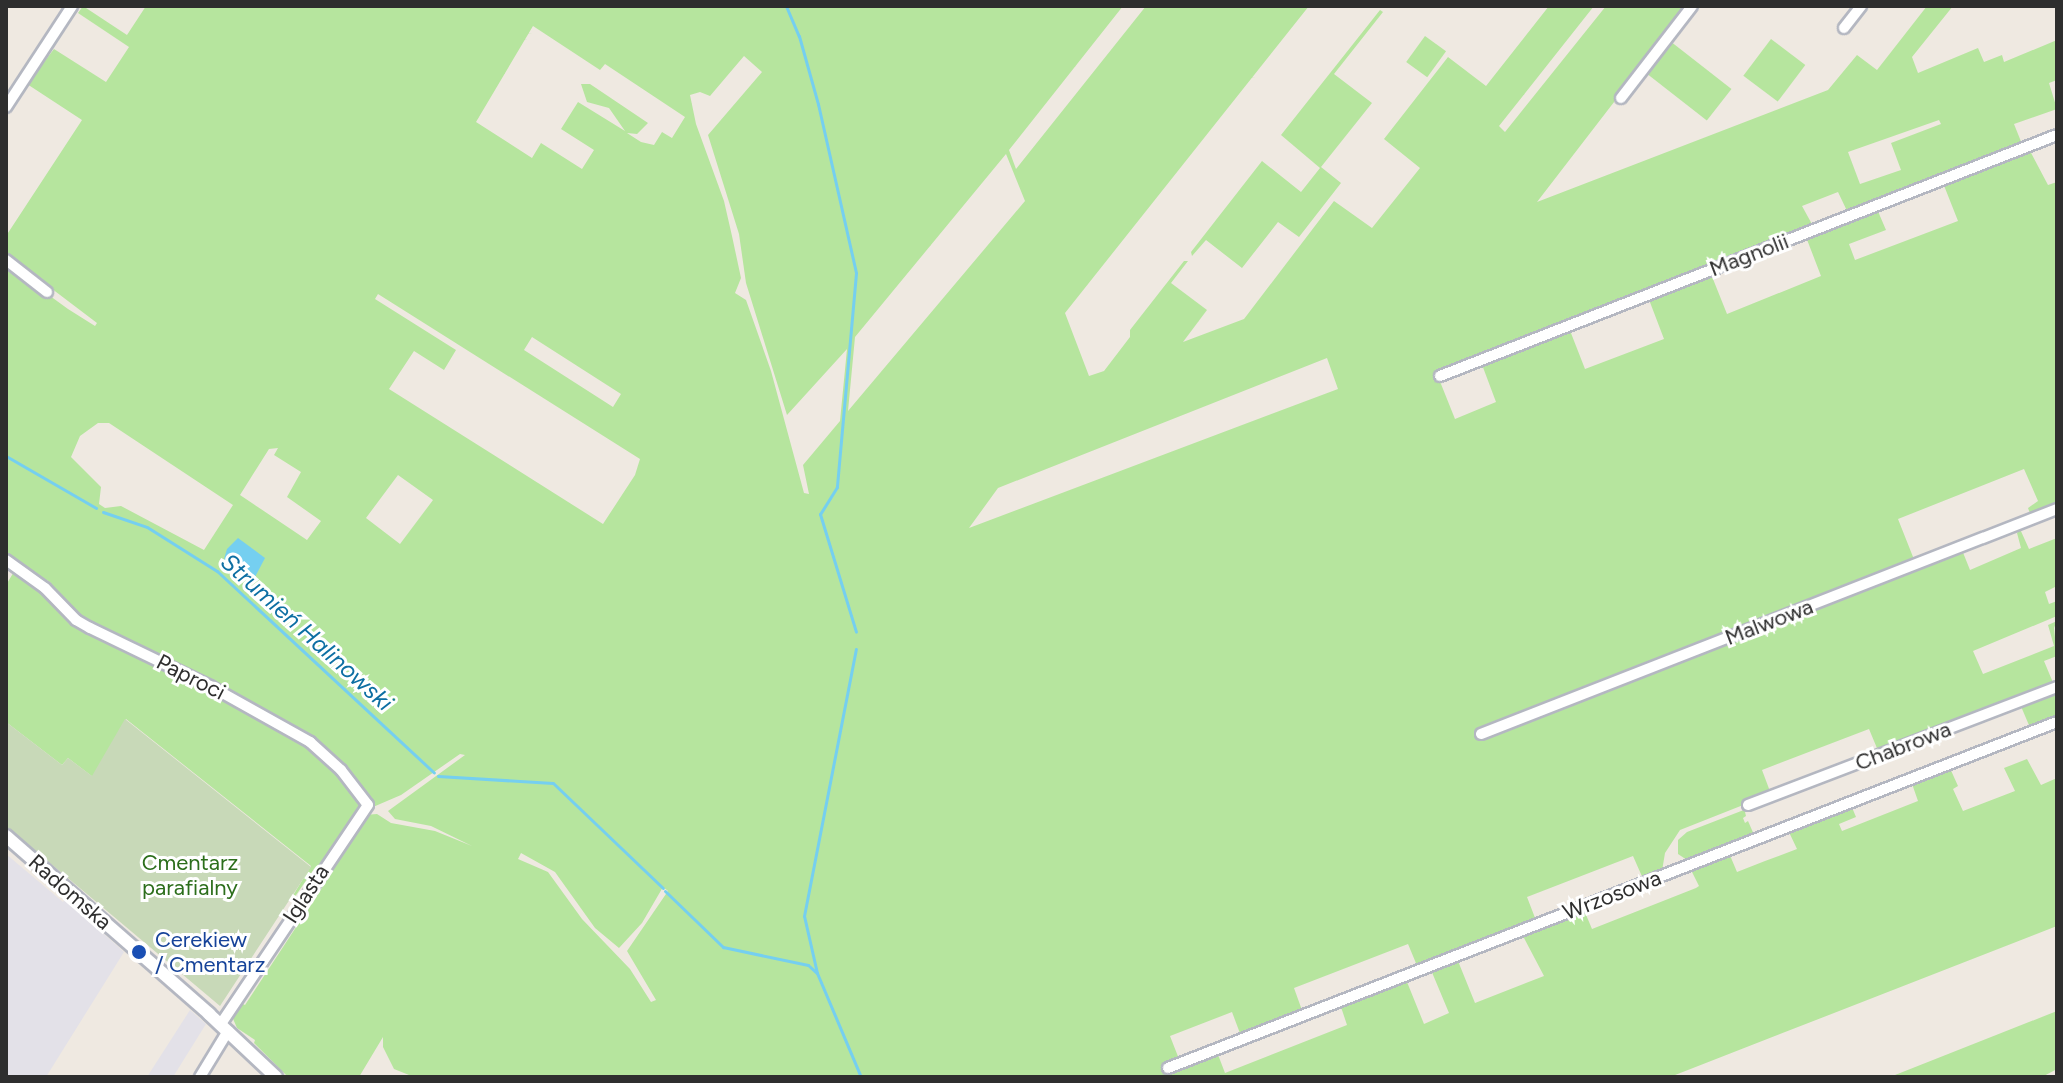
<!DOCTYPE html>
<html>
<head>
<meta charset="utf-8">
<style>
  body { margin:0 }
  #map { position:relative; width:2063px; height:1083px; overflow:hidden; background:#efe9e1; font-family:Figtree,sans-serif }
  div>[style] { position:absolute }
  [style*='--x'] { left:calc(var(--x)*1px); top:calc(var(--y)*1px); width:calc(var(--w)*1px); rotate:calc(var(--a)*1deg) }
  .industrial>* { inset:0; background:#e3e1e8 }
  .green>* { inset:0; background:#b6e59e; transform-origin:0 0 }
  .cemetery>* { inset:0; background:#c8d9b8 }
  .water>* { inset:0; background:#75cff0 }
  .stream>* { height:3px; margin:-1.5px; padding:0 1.5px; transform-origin:1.5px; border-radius:1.5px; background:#75cff0 }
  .roads { filter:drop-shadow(2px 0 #b4b7c1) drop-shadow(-2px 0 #b4b7c1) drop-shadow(0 2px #b4b7c1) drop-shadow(0 -2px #b4b7c1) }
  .minor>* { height:10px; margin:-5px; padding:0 5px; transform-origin:5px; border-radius:5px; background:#fff }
  .tertiary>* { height:12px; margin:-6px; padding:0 6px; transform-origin:6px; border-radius:6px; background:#fff }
  .dots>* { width:22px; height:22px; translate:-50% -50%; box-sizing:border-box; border:4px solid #fff; border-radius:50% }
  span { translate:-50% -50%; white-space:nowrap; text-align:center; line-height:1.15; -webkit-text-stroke:6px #fff; paint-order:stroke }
  .street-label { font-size:22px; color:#2e2e2e }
  .park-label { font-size:22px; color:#2c6e1b }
  .transit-label { font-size:22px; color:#164399 }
  .left { translate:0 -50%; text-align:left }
  .water-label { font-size:24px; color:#0d6fa3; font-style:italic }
  .frame { position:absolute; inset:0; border:8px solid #2e2e2e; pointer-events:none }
</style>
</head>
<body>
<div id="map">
  <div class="industrial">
    <div style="clip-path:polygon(6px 854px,63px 902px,65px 899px,124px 952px,46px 1077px,6px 1077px)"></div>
    <div style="clip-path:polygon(190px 1010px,206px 1024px,173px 1077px,147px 1077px)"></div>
  </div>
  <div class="green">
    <div style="clip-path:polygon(evenodd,83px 6px,127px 35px,146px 6px,1123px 6px,1009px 150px,1016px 169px,1146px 6px,1309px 6px,1065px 313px,1089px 376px,1104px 371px,1130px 337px,1130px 330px,1184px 261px,1188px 261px,1171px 283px,1207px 310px,1183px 342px,1244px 319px,1334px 201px,1372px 228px,1420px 168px,1384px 139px,1448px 57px,1486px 86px,1549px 6px,1594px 6px,1499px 126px,1505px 132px,1606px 6px,1688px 6px,1537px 202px,1828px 90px,1857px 55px,1877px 70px,1927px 6px,1953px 6px,1912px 57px,1918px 73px,1978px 48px,1984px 62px,2002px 55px,2004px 62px,2057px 40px,2057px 80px,2049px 83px,2057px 109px,2014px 124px,2022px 144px,1848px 213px,1838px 192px,1802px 206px,1813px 226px,1437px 374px,1455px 419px,1496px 402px,1481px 362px,1569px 328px,1585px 369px,1664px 339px,1648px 297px,1711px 274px,1727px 314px,1821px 276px,1806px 237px,1877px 209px,1886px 230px,1849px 244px,1855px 260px,1958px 221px,1943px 183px,2029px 149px,2048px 185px,2057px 182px,2057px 506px,2031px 516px,2028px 508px,2038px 501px,2024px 469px,1898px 519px,1917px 567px,1962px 550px,1970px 570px,2021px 548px,2017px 533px,2020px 529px,2029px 549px,2057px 538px,2057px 586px,2045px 592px,2049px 604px,2057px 601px,2057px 616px,1973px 651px,1983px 674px,2054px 646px,2048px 625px,2057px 621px,2054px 628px,2057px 656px,2044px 661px,2054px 685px,1879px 753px,1869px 729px,1762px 770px,1771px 794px,1680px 830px,1665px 853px,1662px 871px,1644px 881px,1633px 856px,1527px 897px,1537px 923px,1418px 968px,1408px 944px,1294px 988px,1303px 1013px,1291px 1014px,1241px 1036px,1232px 1012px,1170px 1036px,1179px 1059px,1217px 1052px,1225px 1073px,1347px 1025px,1340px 1004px,1408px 979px,1407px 982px,1424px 1024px,1449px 1013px,1431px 970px,1458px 961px,1475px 1003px,1544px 976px,1523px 936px,1512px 938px,1584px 910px,1592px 929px,1696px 888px,1699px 886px,1690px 868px,1729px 853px,1737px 872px,1765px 861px,1797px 849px,1788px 830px,1827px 817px,1851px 805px,1856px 817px,1839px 824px,1842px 831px,1918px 801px,1911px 781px,1949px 766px,1958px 786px,1953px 789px,1963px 811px,2015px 791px,2004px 768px,2027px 759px,2041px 785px,2057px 778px,2057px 926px,1670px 1077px,414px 1077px,394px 1069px,383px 1047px,383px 1037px,359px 1077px,288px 1077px,254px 1043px,255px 1040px,237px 1028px,231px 1014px,239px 1002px,245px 1005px,329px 877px,324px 873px,364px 815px,377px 814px,391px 823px,435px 831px,472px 846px,431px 826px,395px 819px,388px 811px,465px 755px,460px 754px,401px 795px,373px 807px,324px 748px,306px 742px,325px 757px,361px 805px,319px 870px,314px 869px,294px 898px,292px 897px,311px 866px,126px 719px,93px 777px,68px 758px,62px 765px,6px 722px,6px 585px,15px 570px,51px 589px,51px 583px,47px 580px,44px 585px,6px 558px,6px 264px,68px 309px,95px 326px,97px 323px,6px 254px,6px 236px,82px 120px,27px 84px,54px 49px,106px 82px,129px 47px,78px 13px,83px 6px,533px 26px,600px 70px,605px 64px,685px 117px,672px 138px,662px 132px,654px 145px,641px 142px,627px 133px,637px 134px,648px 123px,590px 84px,581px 84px,587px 102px,609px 108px,625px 131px,578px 102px,561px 129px,594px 150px,582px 169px,541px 143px,532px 158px,476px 122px,533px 26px,83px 6px,744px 56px,762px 72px,708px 135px,739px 234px,746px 283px,787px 415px,847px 349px,840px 421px,803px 465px,809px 494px,804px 493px,771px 371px,746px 300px,735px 293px,741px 278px,732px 236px,724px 201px,696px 124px,690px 95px,700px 92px,710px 96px,744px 56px,83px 6px,1939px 120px,1941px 124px,1891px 143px,1901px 170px,1860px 184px,1848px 152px,1939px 120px,83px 6px,1006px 154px,1025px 201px,848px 411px,855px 337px,1006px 154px,83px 6px,378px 294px,640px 459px,635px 475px,603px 524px,389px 389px,414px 351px,444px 370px,456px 350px,375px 299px,378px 294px,83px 6px,532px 337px,621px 394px,613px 407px,524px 350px,532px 337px,83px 6px,1327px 358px,1338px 389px,969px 528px,998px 488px,1327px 358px,83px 6px,98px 423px,109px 423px,233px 505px,204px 550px,121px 506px,105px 508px,99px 504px,101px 487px,71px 457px,80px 436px,98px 423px,83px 6px,278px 448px,274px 455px,301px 472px,287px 497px,321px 521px,307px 540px,240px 495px,269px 449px,278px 448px,83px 6px,398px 475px,433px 500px,400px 544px,366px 518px,398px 475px,83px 6px,521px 853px,555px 872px,595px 928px,619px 948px,642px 923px,663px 887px,668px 891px,627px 951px,656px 1000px,651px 1002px,630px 969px,582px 919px,548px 872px,518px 859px,521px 853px)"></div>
    <div style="clip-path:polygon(1380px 10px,1383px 12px,1334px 74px,1372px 103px,1321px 167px,1341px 183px,1299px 237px,1278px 222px,1242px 268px,1206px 240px,1192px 256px,1191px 252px,1262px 161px,1301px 192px,1320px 168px,1281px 135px)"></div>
    <div style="left:1425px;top:36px;width:26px;height:32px;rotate:36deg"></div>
    <div style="left:1771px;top:39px;width:43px;height:46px;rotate:37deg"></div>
    <div style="left:1670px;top:41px;width:78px;height:40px;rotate:38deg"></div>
    <div style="clip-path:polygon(2057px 690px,2057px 719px,2037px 723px,2037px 727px,2031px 730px,2020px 704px)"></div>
    <div style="clip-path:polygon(1767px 801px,1772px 801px,1745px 812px,1746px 816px,1743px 818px,1745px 823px,1748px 821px,1755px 837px,1719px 851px,1714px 849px,1690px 862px,1678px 854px,1678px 840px,1687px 832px)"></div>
    <div style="clip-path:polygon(2057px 1011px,2057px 1069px,2042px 1077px,1890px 1077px)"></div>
  </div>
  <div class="cemetery">
    <div style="clip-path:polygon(125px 719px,311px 867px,220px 1006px,6px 826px,6px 722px,62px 765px,68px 758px,92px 776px)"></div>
  </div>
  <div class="water">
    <div style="clip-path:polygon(238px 538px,265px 558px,255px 577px,224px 559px,227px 549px)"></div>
  </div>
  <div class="stream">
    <div style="--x:786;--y:6;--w:33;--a:67"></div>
    <div style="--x:799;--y:36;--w:71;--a:74.4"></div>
    <div style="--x:818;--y:104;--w:173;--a:77.3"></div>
    <div style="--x:856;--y:273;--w:215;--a:95.1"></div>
    <div style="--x:837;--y:487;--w:32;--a:122"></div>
    <div style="--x:820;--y:514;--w:123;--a:73"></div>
    <div style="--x:6;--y:456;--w:104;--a:30"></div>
    <div style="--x:103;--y:512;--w:46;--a:18.8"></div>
    <div style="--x:147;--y:527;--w:83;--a:32.2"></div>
    <div style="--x:217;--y:571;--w:296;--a:42.9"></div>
    <div style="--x:438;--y:776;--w:115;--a:3.5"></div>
    <div style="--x:553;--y:783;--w:152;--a:43.7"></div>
    <div style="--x:665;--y:891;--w:81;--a:44"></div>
    <div style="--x:723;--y:947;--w:87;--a:12"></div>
    <div style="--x:808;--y:965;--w:12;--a:42"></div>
    <div style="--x:817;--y:973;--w:113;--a:67.1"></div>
    <div style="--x:817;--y:973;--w:58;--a:-102.8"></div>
    <div style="--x:804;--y:916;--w:272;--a:-79"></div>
  </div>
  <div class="roads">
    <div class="minor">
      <div style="--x:1844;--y:28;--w:28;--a:-52"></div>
      <div style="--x:1621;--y:98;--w:116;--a:-52.3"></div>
      <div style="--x:6;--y:107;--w:121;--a:-56.8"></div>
      <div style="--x:6;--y:260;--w:52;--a:38"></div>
      <div style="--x:1440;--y:376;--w:662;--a:-21.34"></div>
      <div style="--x:6;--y:560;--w:48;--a:35.7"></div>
      <div style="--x:45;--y:588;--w:45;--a:45.9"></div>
      <div style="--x:76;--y:620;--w:16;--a:30"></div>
      <div style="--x:90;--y:628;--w:133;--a:25.8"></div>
      <div style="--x:210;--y:686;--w:115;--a:29.2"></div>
      <div style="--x:310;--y:742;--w:42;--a:42.1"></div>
      <div style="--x:341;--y:770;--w:44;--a:52.4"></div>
      <div style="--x:368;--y:805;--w:264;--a:123.9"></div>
      <div style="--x:1481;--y:734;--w:618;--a:-21.34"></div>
      <div style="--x:1748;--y:805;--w:331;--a:-20.9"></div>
      <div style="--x:1168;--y:1068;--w:954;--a:-21.27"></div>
      <div style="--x:200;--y:1077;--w:54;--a:-58.7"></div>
    </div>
    <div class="tertiary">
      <div style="--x:6;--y:836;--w:270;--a:41.2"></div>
      <div style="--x:209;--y:1014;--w:92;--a:43.2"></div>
    </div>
  </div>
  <div class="dots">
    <div style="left:139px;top:952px;background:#1a4fb4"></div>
  </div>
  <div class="street-label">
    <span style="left:1749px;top:255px;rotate:-21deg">Magnolii</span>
    <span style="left:1769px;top:622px;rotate:-21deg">Malwowa</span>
    <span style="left:191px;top:677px;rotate:27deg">Paproci</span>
    <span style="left:1903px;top:746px;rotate:-21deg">Chabrowa</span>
    <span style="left:70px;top:892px;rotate:41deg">Radomska</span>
    <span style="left:306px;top:894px;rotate:-57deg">Iglasta</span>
    <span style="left:1612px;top:895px;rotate:-21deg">Wrzosowa</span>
  </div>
  <div class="park-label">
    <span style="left:190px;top:875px">Cmentarz<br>parafialny</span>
  </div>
  <div class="transit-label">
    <span class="left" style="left:155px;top:952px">Cerekiew<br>/ Cmentarz</span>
  </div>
  <div class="water-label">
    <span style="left:307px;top:632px;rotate:42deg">Strumień Halinowski</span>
  </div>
  <div class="frame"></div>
</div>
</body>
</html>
